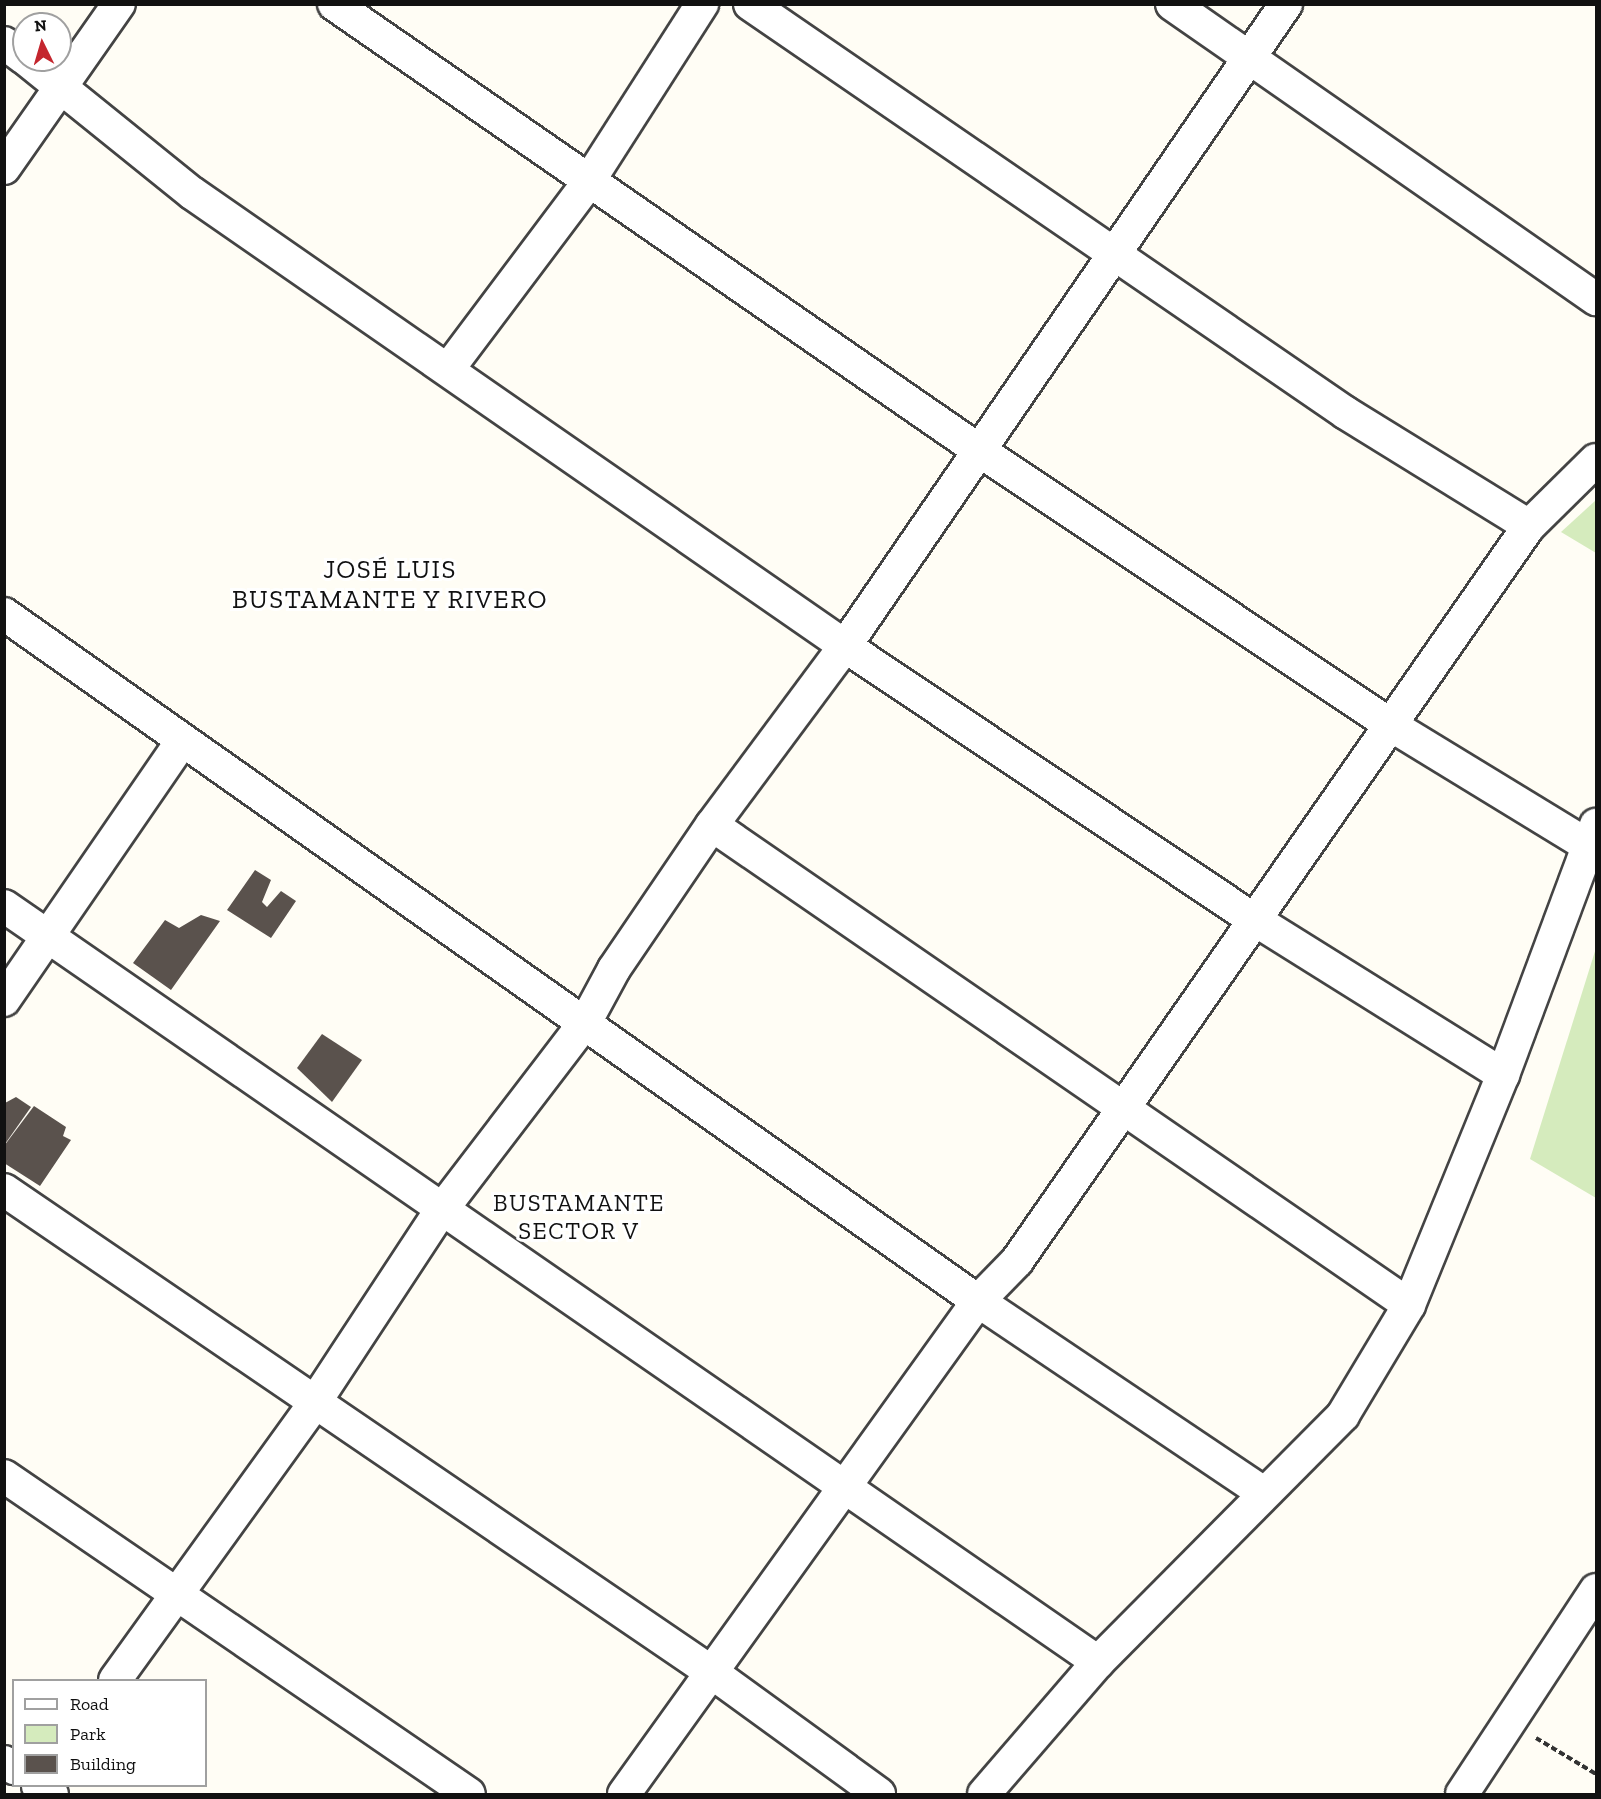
<!DOCTYPE html>
<html>
<head>
<meta charset="utf-8">
<style>
  body { margin:0 }
  #map { position:relative; width:1601px; height:1799px; overflow:hidden; background:#fffdf5; font-family:"Zilla Slab",serif }
  div>[style] { position:absolute }
  [style*='--x'] { left:calc(var(--x)*1px); top:calc(var(--y)*1px); width:calc(var(--w)*1px); rotate:calc(var(--a)*1deg) }
  .green>* { inset:0; background:#d5ebbd }
  .building>* { inset:0; background:#5a524d }
  .path>* { height:4px; margin-top:-2px; transform-origin:0; background:repeating-linear-gradient(90deg,#333 0 6px,transparent 0 9px) }
  .roads { filter:drop-shadow(2px 0 #444) drop-shadow(-2px 0 #444) drop-shadow(0 2px #444) drop-shadow(0 -2px #444) }
  .street>* { height:32px; margin:-16px; padding:0 16px; transform-origin:16px; border-radius:16px; background:#fff }
  span { translate:-50% -50%; white-space:nowrap; text-align:center; line-height:1.15; -webkit-text-stroke:6px #fff; paint-order:stroke }
  .neighbourhood-label { font-size:24px; color:#111; letter-spacing:1.5px }
  .quarter-label { font-size:26px; color:#111; letter-spacing:1.5px }
  .frame { position:absolute; inset:0; border:6px solid #111; pointer-events:none }
  .legend { position:absolute; left:12px; top:1679px; width:195px; height:108px; box-sizing:border-box; background:#fff; border:2px solid #a0a0a0; margin:0; padding:8px 10px; list-style:none; font-size:18px; color:#111 }
  .legend li { display:flex; align-items:center; gap:12px; height:30px }
  .legend b { width:30px; border:2px solid #a0a0a0 }
  .north { position:absolute; left:12px; top:12px; width:60px; height:60px; box-sizing:border-box; background:#fff; border:2px solid #a0a0a0; border-radius:50%; rotate:355deg; font-size:16px; font-weight:700; line-height:24px; text-align:center; color:#111 }
  .north::after { content:''; display:block; margin:auto; width:21px; height:27px; background:#c4262e; clip-path:polygon(50% 0,100% 100%,50% 72%,0 100%) }
</style>
</head>
<body>
<div id="map">
  <div class="green">
    <div style="clip-path:polygon(1596px 500px,1596px 553px,1561px 532px)"></div>
    <div style="clip-path:polygon(1596px 948px,1596px 1198px,1530px 1159px)"></div>
  </div>
  <div class="building">
    <div style="clip-path:polygon(255px 870px,271px 880px,262px 902px,267px 907px,281px 891px,296px 901px,271px 938px,227px 910px)"></div>
    <div style="clip-path:polygon(201px 915px,220px 921px,171px 990px,133px 963px,165px 920px,179px 928px)"></div>
    <div style="clip-path:polygon(322px 1034px,362px 1060px,332px 1102px,297px 1068px)"></div>
    <div style="clip-path:polygon(16px 1097px,31px 1107px,5px 1144px,5px 1103px)"></div>
    <div style="clip-path:polygon(34px 1106px,66px 1127px,63px 1136px,71px 1140px,40px 1186px,4px 1163px,4px 1146px)"></div>
  </div>
  <div class="path">
    <div style="--x:1536;--y:1738;--w:70;--a:31"></div>
  </div>
  <div class="roads">
    <div class="street">
      <div style="--x:334;--y:4;--w:782;--a:34.69"></div>
      <div style="--x:977;--y:449;--w:495;--a:33.7"></div>
      <div style="--x:1389;--y:724;--w:234;--a:31.4"></div>
      <div style="--x:750;--y:4;--w:723;--a:34.46"></div>
      <div style="--x:1346;--y:413;--w:215;--a:31.7"></div>
      <div style="--x:1172;--y:4;--w:517;--a:34.83"></div>
      <div style="--x:4;--y:43;--w:25;--a:37"></div>
      <div style="--x:27;--y:60;--w:212;--a:38.9"></div>
      <div style="--x:192;--y:193;--w:795;--a:34.75"></div>
      <div style="--x:845;--y:646;--w:490;--a:33.8"></div>
      <div style="--x:1252;--y:918;--w:296;--a:32"></div>
      <div style="--x:4;--y:168;--w:200;--a:-55"></div>
      <div style="--x:449;--y:368;--w:230;--a:-53.1"></div>
      <div style="--x:587;--y:184;--w:214;--a:-57.4"></div>
      <div style="--x:4;--y:614;--w:1192;--a:35.2"></div>
      <div style="--x:978;--y:1301;--w:342;--a:33.9"></div>
      <div style="--x:712;--y:825;--w:846;--a:34.55"></div>
      <div style="--x:4;--y:906;--w:1330;--a:34.65"></div>
      <div style="--x:4;--y:1000;--w:314;--a:-55.5"></div>
      <div style="--x:4;--y:1190;--w:859;--a:34.28"></div>
      <div style="--x:714;--y:1674;--w:204;--a:36"></div>
      <div style="--x:4;--y:1476;--w:563;--a:34.37"></div>
      <div style="--x:115;--y:1680;--w:339;--a:-54.2"></div>
      <div style="--x:313;--y:1405;--w:231;--a:-56.7"></div>
      <div style="--x:440;--y:1212;--w:240;--a:-52.6"></div>
      <div style="--x:586;--y:1021;--w:59;--a:-61.7"></div>
      <div style="--x:614;--y:969;--w:174;--a:-55.8"></div>
      <div style="--x:712;--y:825;--w:223;--a:-53.4"></div>
      <div style="--x:845;--y:646;--w:779;--a:-55.51"></div>
      <div style="--x:4;--y:1762;--w:12;--a:31"></div>
      <div style="--x:38;--y:1786;--w:16;--a:30"></div>
      <div style="--x:624;--y:1794;--w:607;--a:-54.32"></div>
      <div style="--x:978;--y:1301;--w:56;--a:-45.7"></div>
      <div style="--x:1017;--y:1261;--w:896;--a:-55.14"></div>
      <div style="--x:1529;--y:526;--w:94;--a:-44.6"></div>
      <div style="--x:984;--y:1794;--w:174;--a:-49.2"></div>
      <div style="--x:1098;--y:1662;--w:348;--a:-45.2"></div>
      <div style="--x:1343;--y:1415;--w:128;--a:-59"></div>
      <div style="--x:1409;--y:1305;--w:248;--a:-67.8"></div>
      <div style="--x:1503;--y:1075;--w:267;--a:-69.6"></div>
      <div style="--x:1462;--y:1794;--w:244;--a:-56.7"></div>
    </div>
  </div>
  <div class="neighbourhood-label">
    <span style="left:579px;top:1217px">BUSTAMANTE<br>SECTOR V</span>
  </div>
  <div class="quarter-label">
    <span style="left:390px;top:585px">JOSÉ LUIS<br>BUSTAMANTE Y RIVERO</span>
  </div>
  <div class="frame"></div>
  <ul class="legend">
  <li><b style="height:8px;background:#fff"></b>Road</li>
  <li><b style="height:16px;background:#d5ebbd"></b>Park</li>
  <li><b style="height:16px;background:#5a524d"></b>Building</li>
  </ul>
  <div class="north">N</div>
</div>
</body>
</html>
